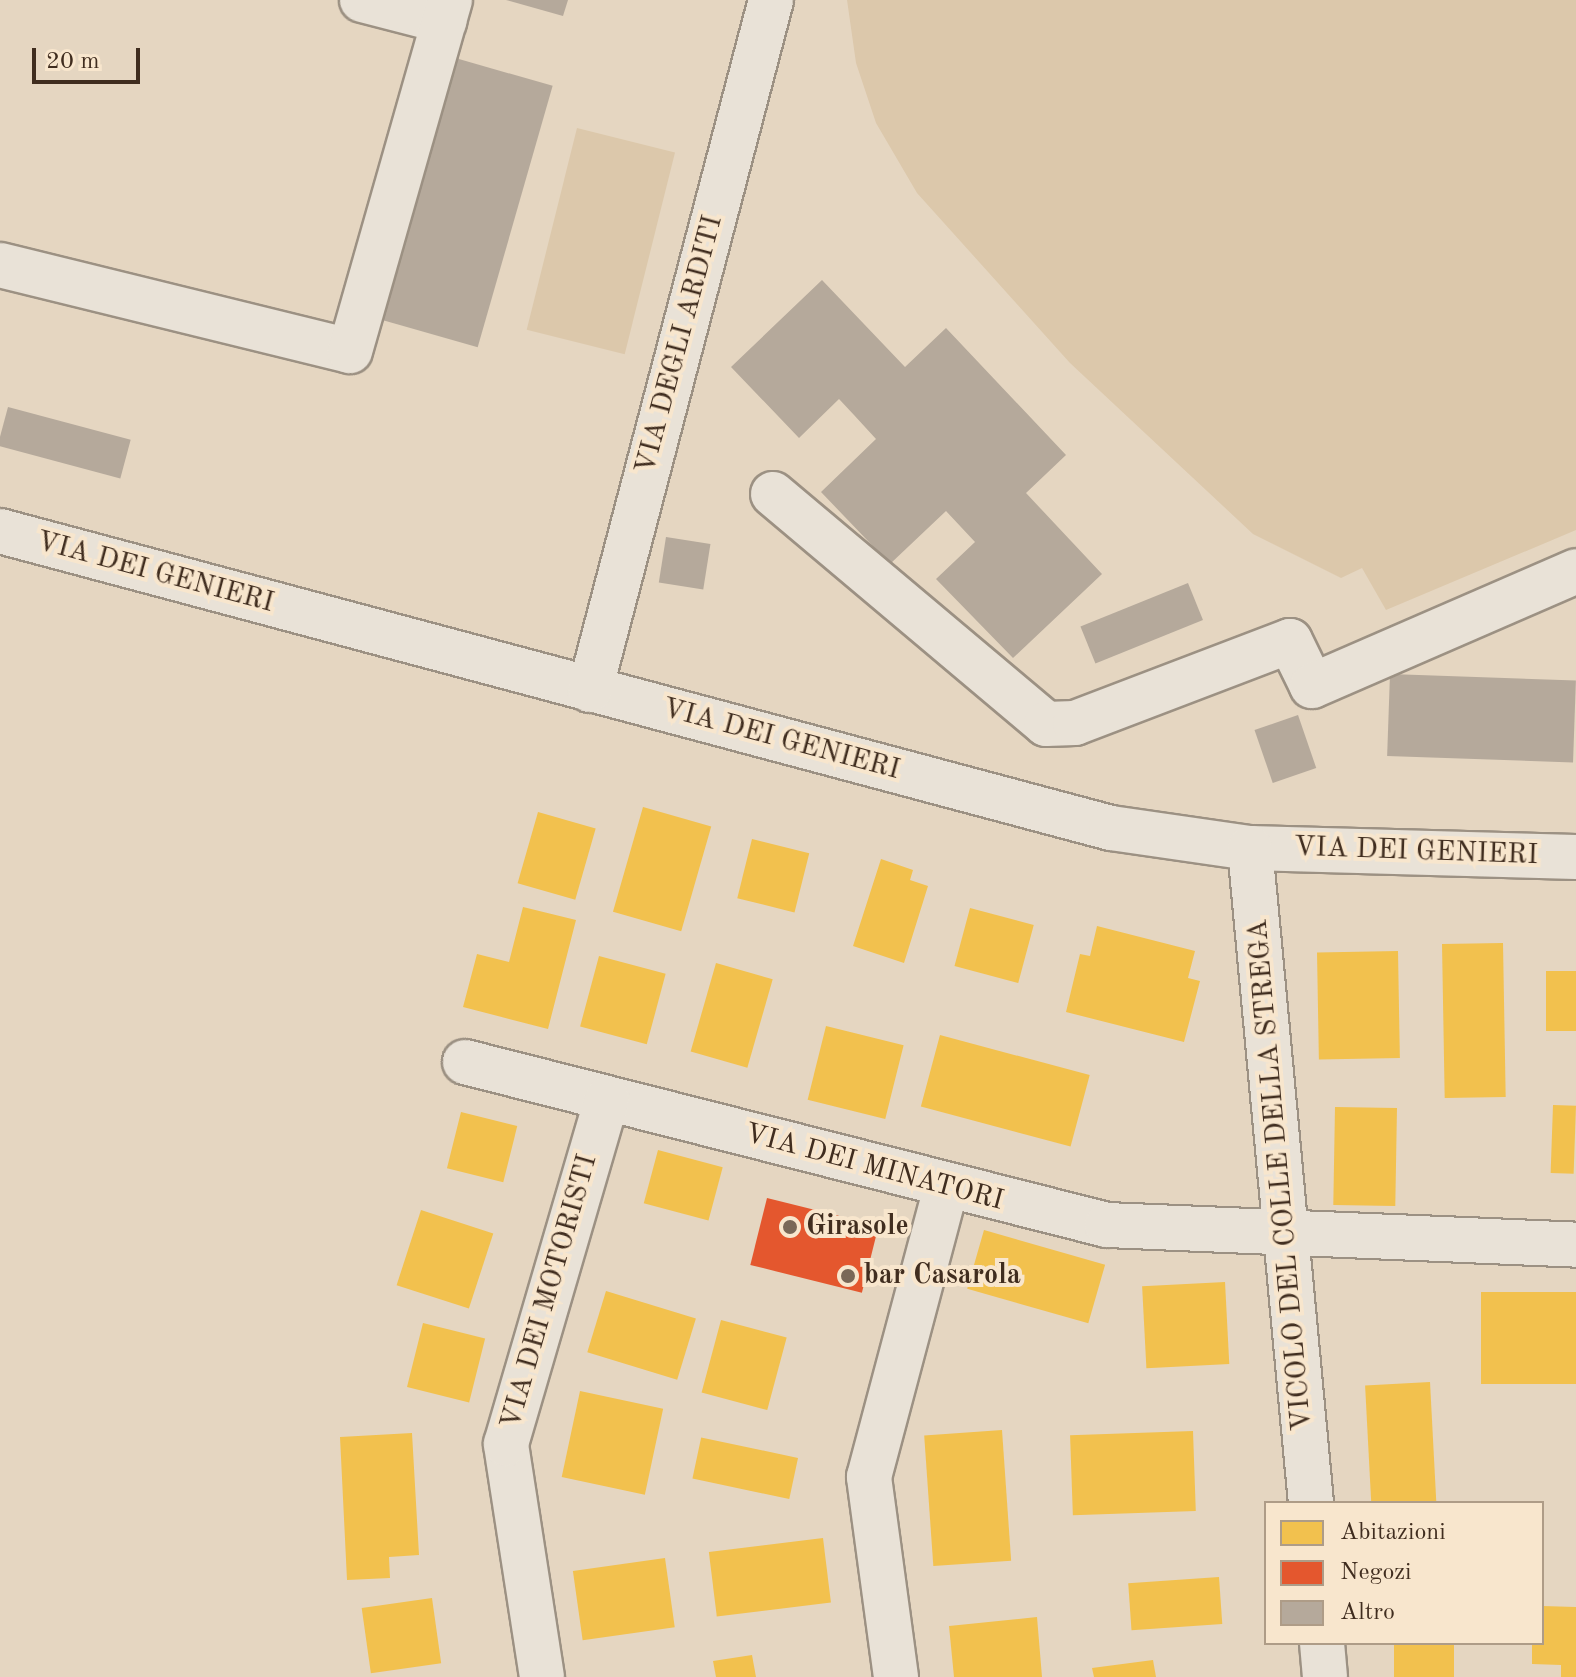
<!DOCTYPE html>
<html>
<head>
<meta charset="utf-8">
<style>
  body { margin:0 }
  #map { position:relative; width:1576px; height:1677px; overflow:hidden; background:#e5d6c1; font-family:"Old Standard TT",serif }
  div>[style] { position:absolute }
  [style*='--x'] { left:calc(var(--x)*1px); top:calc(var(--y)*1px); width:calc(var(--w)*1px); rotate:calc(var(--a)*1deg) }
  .green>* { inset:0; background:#dcc8ab; transform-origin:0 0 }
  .homes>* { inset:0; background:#f2c14e; transform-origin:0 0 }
  .shops>* { inset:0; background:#e4572e; transform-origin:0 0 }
  .building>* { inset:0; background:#b5a99b; transform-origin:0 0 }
  .roads { filter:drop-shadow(2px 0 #9c9183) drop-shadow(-2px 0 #9c9183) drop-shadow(0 2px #9c9183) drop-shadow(0 -2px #9c9183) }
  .minor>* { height:44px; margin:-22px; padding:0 22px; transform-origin:22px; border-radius:22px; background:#e9e2d7 }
  .dots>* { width:22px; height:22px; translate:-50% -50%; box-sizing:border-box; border:4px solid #f8e6cd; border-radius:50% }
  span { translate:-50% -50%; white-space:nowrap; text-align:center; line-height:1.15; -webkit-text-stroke:8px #f8e6cd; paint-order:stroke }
  .street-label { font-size:28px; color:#402d1f }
  .poi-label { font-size:28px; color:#402d1f; font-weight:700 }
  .left { translate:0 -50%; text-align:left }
  .legend { position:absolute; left:1264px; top:1501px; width:280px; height:144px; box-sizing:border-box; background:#f8e6cd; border:2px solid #ae9c87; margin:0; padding:10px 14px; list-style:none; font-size:24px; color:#402d1f }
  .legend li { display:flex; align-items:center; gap:16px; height:40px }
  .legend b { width:40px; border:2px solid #ae9c87 }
  .scale { position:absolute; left:32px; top:48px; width:108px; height:36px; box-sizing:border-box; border:4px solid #402d1f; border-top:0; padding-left:10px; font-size:24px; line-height:28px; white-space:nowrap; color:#402d1f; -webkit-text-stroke:6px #f8e6cd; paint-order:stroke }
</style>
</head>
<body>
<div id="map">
  <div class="green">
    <div style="clip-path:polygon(847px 0,1576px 0,1576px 530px,1386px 610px,1362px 568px,1341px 578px,1253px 534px,1070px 363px,917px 193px,876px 123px,856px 63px)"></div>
    <div style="left:577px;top:128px;width:101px;height:208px;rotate:14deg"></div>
  </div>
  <div class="homes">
    <div style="left:643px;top:807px;width:71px;height:109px;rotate:16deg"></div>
    <div style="left:538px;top:812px;width:60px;height:74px;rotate:16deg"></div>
    <div style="left:752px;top:839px;width:59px;height:61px;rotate:14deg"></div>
    <div style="clip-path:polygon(881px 859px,913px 870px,910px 880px,928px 886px,904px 963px,853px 946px)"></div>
    <div style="clip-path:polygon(523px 907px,576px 920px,548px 1029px,463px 1007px,477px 954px,509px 962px)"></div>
    <div style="left:970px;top:908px;width:66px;height:60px;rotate:15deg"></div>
    <div style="clip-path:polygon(1097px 926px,1195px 951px,1188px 978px,1200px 981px,1184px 1042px,1066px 1012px,1080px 954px,1090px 956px)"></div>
    <div style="left:1503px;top:943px;width:154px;height:61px;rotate:89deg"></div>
    <div style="left:1398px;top:951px;width:107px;height:81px;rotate:89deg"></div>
    <div style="left:599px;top:956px;width:69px;height:73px;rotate:15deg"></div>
    <div style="left:716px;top:963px;width:59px;height:92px;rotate:16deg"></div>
    <div style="left:1546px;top:971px;width:30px;height:60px"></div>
    <div style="left:826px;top:1026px;width:80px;height:76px;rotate:14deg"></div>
    <div style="left:940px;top:1035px;width:155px;height:74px;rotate:15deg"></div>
    <div style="left:1553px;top:1105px;width:23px;height:68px;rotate:2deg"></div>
    <div style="left:1335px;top:1107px;width:62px;height:98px;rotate:1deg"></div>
    <div style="left:461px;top:1112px;width:58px;height:58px;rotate:14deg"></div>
    <div style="left:658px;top:1150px;width:67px;height:55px;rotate:15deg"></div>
    <div style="left:421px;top:1210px;width:76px;height:79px;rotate:18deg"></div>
    <div style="left:984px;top:1230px;width:126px;height:61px;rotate:16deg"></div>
    <div style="left:1225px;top:1282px;width:82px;height:83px;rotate:87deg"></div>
    <div style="left:606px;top:1291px;width:94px;height:64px;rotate:17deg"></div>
    <div style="left:1481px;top:1292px;width:95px;height:92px"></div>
    <div style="left:721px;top:1320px;width:68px;height:75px;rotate:15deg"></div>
    <div style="left:423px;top:1323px;width:64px;height:66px;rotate:14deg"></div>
    <div style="left:1430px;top:1382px;width:121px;height:65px;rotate:87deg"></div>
    <div style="left:580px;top:1391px;width:85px;height:88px;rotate:12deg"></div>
    <div style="left:1002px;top:1430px;width:131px;height:78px;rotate:86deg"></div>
    <div style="left:1193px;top:1431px;width:80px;height:123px;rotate:88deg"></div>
    <div style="clip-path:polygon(412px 1433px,419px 1555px,389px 1557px,390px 1578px,347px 1580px,340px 1437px)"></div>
    <div style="left:798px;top:1458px;width:42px;height:99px;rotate:102deg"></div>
    <div style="left:823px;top:1538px;width:65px;height:115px;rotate:83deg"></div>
    <div style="left:665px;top:1558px;width:70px;height:93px;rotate:82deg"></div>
    <div style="left:1219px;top:1577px;width:47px;height:91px;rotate:86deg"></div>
    <div style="left:432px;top:1598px;width:66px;height:71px;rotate:82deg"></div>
    <div style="clip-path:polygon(1542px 1606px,1576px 1607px,1576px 1677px,1561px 1677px,1561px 1665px,1532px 1664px,1532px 1643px,1542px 1643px)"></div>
    <div style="clip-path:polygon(1037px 1617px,1042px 1677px,954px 1677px,949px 1626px)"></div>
    <div style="left:1394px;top:1643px;width:60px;height:34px"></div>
    <div style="clip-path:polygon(752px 1655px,756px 1677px,716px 1677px,713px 1661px)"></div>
    <div style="clip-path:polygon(1153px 1660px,1156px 1677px,1094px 1677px,1092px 1668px)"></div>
  </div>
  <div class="shops">
    <div style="left:767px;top:1198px;width:115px;height:69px;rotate:14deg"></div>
  </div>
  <div class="building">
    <div style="clip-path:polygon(506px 0,568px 0,563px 16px)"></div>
    <div style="left:445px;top:55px;width:112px;height:272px;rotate:16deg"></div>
    <div style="clip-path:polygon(822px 280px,905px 367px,946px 328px,1066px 455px,1026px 493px,1102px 574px,1013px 658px,936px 579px,975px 542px,946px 511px,890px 564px,821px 492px,876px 439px,854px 415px,839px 399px,799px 438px,731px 367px)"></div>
    <div style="left:8px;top:407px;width:127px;height:40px;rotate:15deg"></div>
    <div style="left:666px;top:537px;width:45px;height:46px;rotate:9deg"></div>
    <div style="left:1188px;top:583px;width:40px;height:116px;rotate:68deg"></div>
    <div style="left:1390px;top:674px;width:186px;height:82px;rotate:2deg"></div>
    <div style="left:1298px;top:715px;width:56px;height:46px;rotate:71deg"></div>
  </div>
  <div class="roads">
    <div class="minor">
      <div style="--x:362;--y:0;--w:85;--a:14.4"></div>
      <div style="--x:0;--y:265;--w:360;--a:13.8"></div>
      <div style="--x:350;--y:351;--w:365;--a:-74.1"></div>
      <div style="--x:773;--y:494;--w:357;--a:40.1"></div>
      <div style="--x:1046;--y:724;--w:29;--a:-2"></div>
      <div style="--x:1075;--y:723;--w:230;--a:-20.9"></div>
      <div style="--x:1290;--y:641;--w:50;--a:63.9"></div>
      <div style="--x:1312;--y:686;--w:288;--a:-23.5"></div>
      <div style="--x:0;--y:531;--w:1150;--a:14.97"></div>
      <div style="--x:1111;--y:828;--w:140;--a:8.2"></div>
      <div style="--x:1250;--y:848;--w:326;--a:1.6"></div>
      <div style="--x:590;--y:690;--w:713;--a:-75.3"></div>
      <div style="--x:1250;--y:848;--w:658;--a:84.68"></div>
      <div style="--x:465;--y:1062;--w:662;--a:14.25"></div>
      <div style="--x:1107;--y:1225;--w:469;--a:2.4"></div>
      <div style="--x:1322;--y:1643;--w:34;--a:85"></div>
      <div style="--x:542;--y:1677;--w:236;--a:-98.8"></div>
      <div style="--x:506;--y:1444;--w:360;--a:-73.7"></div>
      <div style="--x:896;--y:1677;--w:202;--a:-97.7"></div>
      <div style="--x:869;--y:1477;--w:300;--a:-75.1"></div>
    </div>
  </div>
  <div class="dots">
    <div style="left:790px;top:1227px;background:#7a6858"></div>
    <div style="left:848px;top:1276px;background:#7a6858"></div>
  </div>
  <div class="street-label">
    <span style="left:680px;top:345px;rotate:-75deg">VIA DEGLI ARDITI</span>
    <span style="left:155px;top:573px;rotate:15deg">VIA DEI GENIERI</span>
    <span style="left:781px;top:740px;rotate:15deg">VIA DEI GENIERI</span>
    <span style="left:1416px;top:852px;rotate:2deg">VIA DEI GENIERI</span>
    <span style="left:874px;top:1168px;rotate:15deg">VIA DEI MINATORI</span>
    <span style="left:1281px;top:1175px;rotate:-95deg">VICOLO DEL COLLE DELLA STREGA</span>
    <span style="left:550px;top:1292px;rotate:-74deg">VIA DEI MOTORISTI</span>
  </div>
  <div class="poi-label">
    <span class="left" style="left:806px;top:1227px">Girasole</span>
    <span class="left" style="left:864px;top:1276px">bar Casarola</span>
  </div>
  <ul class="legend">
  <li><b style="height:22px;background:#f2c14e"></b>Abitazioni</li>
  <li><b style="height:22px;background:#e4572e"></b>Negozi</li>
  <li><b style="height:22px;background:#b5a99b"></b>Altro</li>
  </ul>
  <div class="scale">20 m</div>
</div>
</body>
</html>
